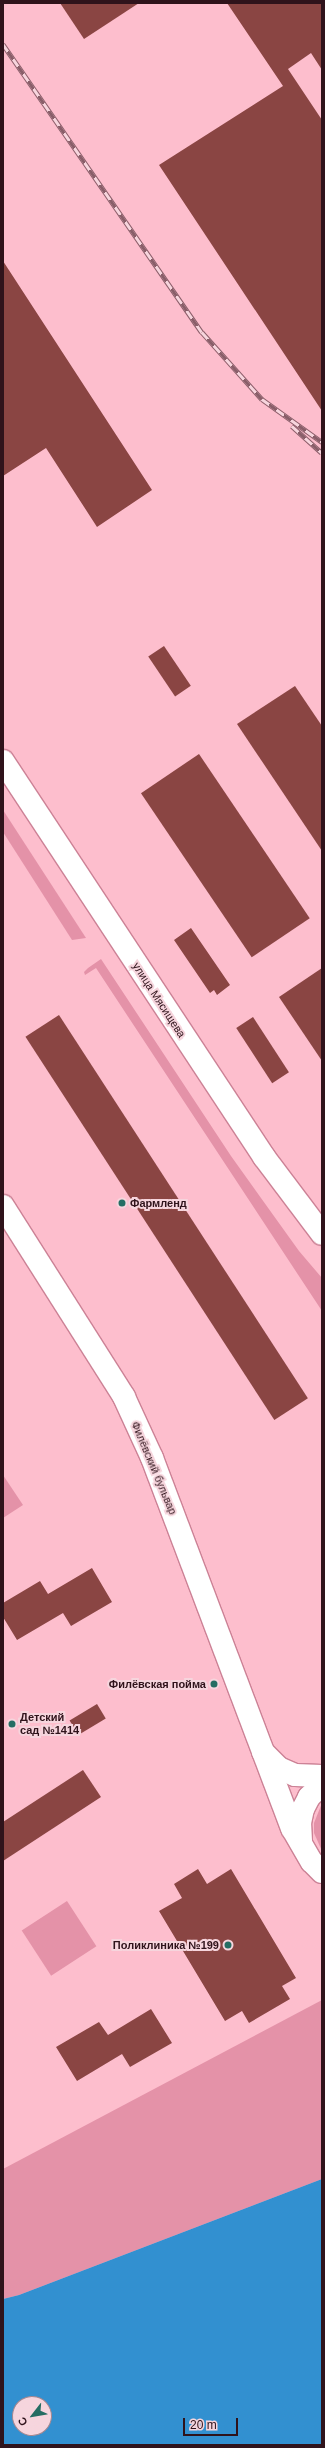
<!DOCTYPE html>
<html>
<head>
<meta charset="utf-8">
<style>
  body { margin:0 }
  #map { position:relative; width:325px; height:2448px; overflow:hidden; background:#fdbecd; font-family:Helvetica,sans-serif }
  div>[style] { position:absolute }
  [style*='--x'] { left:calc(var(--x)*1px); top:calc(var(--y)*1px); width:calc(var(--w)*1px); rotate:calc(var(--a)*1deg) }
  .green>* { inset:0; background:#e492a8; transform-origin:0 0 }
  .water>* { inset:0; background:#3290d0 }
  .building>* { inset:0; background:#8a4543; transform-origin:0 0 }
  .roads { filter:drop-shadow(1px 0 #cc8296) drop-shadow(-1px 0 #cc8296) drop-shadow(0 1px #cc8296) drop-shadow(0 -1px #cc8296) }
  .minor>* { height:22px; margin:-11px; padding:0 11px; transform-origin:11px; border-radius:11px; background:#fff }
  .rail>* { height:4.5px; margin-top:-2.25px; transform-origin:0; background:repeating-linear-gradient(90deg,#f6d5dd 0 9px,#895e69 0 18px); box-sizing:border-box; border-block:1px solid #895e69 }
  .dots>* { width:11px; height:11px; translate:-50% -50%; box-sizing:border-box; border:2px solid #f6d5dd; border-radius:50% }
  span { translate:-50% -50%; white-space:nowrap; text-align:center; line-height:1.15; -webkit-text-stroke:4px #f6d5dd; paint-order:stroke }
  .street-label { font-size:11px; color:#2f131b }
  .poi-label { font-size:11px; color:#2f131b; font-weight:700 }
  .left { translate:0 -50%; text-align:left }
  .right { translate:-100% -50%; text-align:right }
  .frame { position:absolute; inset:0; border:4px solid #2f131b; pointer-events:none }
  .north { position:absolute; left:12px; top:2396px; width:40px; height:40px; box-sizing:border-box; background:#f6d5dd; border:1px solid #a6878f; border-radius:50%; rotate:239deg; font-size:11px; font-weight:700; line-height:16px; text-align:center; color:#2f131b }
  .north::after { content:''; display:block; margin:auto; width:14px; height:18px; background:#256d63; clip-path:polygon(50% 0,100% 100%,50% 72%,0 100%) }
  .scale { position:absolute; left:183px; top:2418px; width:55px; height:18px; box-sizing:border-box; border:2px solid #2f131b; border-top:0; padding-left:5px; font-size:12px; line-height:14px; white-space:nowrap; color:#2f131b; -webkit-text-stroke:3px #f6d5dd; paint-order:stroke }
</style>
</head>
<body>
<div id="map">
  <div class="green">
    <div style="clip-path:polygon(3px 810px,86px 938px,72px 940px,3px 832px)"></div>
    <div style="clip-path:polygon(101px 959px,231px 1156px,299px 1251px,322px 1278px,322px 1311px,96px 968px,85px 975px,84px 972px,88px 968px)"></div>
    <div style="clip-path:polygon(3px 1475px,23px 1505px,3px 1518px)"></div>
    <div style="clip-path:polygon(322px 1803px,322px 1851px,314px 1833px,314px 1823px)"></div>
    <div style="left:67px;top:1901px;width:54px;height:54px;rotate:57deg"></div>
    <div style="clip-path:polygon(322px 2000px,322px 2179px,19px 2295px,3px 2299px,3px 2169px)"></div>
  </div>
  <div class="water">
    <div style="clip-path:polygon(evenodd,322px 2179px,322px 2445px,3px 2445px,3px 2299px,19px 2295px,322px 2179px,20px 2404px,44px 2404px,44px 2428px,20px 2428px,20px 2404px)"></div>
  </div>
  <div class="building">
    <div style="clip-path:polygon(60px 3px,139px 3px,84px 39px)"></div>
    <div style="clip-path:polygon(227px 3px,322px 3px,322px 70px,311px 53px,288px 69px,322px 120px,322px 411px,159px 165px,283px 86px)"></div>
    <div style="clip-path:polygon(3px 261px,152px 490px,97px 527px,46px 448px,3px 476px)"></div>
    <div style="left:164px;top:646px;width:48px;height:19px;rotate:56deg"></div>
    <div style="clip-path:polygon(295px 686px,322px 726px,322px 851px,237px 724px)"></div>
    <div style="left:199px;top:754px;width:198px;height:70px;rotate:56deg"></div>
    <div style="clip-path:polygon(191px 928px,230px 985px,217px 995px,214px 990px,210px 993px,174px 940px)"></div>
    <div style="clip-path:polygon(322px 968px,322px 1061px,279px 997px)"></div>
    <div style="left:59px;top:1015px;width:457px;height:40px;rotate:57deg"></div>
    <div style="left:253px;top:1017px;width:66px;height:20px;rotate:57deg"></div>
    <div style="clip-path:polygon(92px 1568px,112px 1602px,71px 1626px,63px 1613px,17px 1640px,3px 1617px,3px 1603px,40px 1581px,48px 1594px)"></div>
    <div style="left:97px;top:1704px;width:17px;height:32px;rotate:59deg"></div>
    <div style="clip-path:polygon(83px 1770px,101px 1797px,3px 1861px,3px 1822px)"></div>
    <div style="clip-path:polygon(198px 1869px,207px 1884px,231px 1869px,296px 1978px,282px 1986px,290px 1999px,249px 2023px,242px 2011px,225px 2021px,159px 1911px,182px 1898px,174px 1884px)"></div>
    <div style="clip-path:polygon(151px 2009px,172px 2043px,130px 2067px,122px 2054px,77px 2081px,56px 2047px,99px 2022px,108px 2035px)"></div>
  </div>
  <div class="roads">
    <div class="minor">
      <div style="--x:3;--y:761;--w:474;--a:56.6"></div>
      <div style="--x:264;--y:1157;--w:96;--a:53"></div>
      <div style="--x:3;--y:1206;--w:226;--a:57.6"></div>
      <div style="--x:124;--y:1397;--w:67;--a:65.3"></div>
      <div style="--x:152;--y:1458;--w:396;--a:69.3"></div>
      <div style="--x:292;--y:1828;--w:39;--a:60"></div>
      <div style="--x:312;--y:1862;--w:14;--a:45"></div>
      <div style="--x:263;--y:1752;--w:23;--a:45"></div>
      <div style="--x:279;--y:1768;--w:17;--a:24"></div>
      <div style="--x:295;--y:1775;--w:27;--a:2"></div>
      <div style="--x:301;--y:1841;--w:18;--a:-93"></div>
      <div style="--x:300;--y:1823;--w:14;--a:-78"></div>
      <div style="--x:303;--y:1809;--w:13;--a:-63"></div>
      <div style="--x:309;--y:1797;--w:18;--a:-43"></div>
    </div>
  </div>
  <div class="rail">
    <div style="--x:3;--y:44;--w:350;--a:55.4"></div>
    <div style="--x:202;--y:332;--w:90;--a:48.2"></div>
    <div style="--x:262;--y:399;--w:74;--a:35.6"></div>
    <div style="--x:292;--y:426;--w:40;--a:42"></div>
  </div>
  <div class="dots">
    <div style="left:122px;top:1203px;background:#256d63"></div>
    <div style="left:214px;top:1684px;background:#256d63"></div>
    <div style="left:12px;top:1724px;background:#256d63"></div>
    <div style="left:228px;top:1945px;background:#256d63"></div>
  </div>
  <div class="street-label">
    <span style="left:159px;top:1000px;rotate:57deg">улица Мясищева</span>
    <span style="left:154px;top:1468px;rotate:67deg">Филёвский бульвар</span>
  </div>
  <div class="poi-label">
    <span class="left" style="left:130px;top:1203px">Фармленд</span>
    <span class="right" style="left:206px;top:1684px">Филёвская пойма</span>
    <span class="left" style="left:20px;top:1724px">Детский<br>сад №1414</span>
    <span class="right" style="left:219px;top:1945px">Поликлиника №199</span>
  </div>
  <div class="frame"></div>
  <div class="north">С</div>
  <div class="scale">20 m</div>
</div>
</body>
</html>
